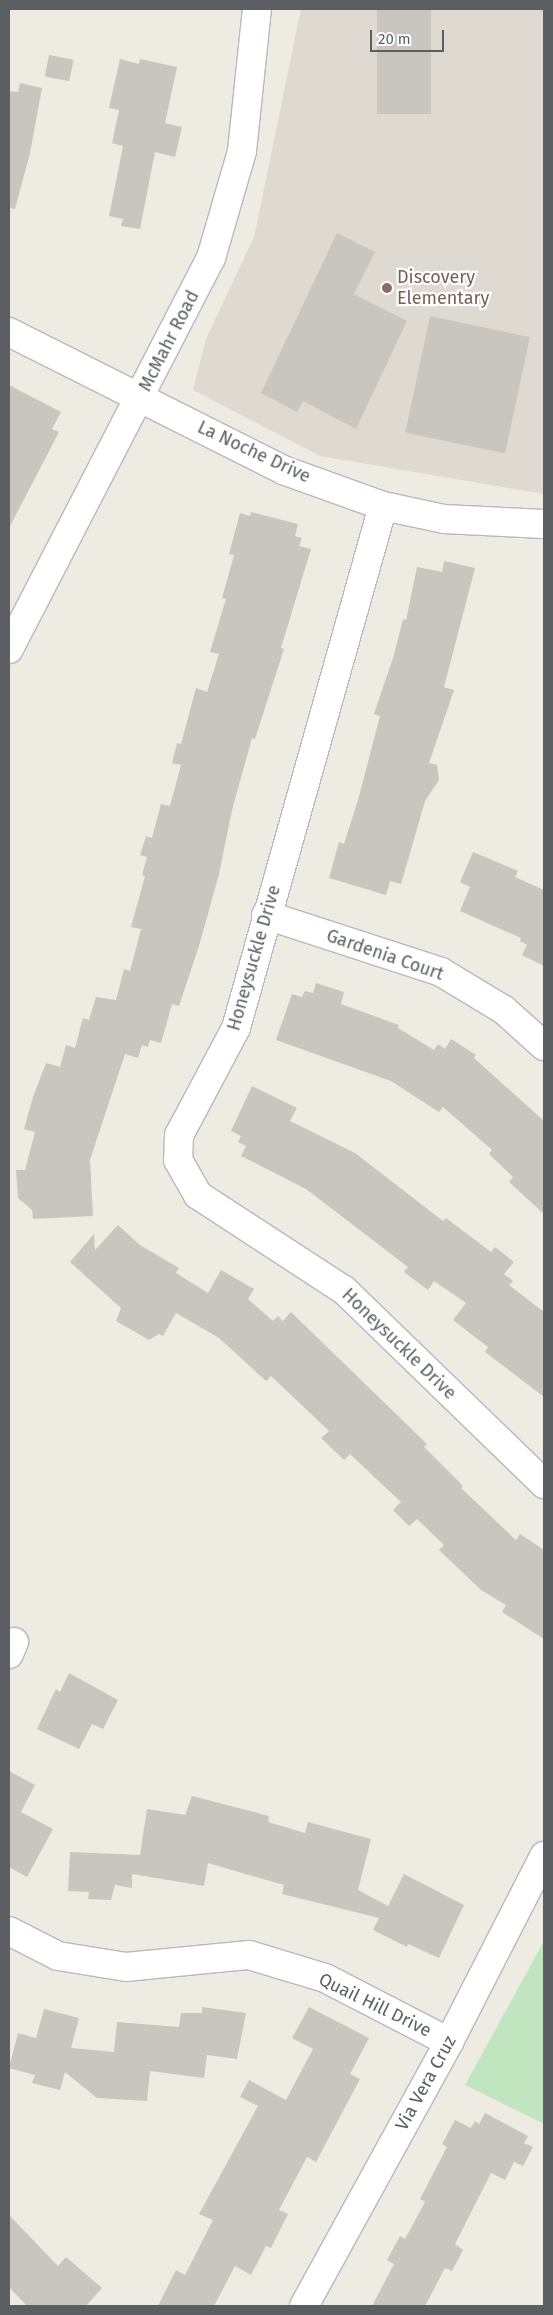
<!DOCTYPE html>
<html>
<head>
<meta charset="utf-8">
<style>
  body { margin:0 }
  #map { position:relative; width:553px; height:2315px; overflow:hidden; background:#eeebe3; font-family:"Fira Sans",sans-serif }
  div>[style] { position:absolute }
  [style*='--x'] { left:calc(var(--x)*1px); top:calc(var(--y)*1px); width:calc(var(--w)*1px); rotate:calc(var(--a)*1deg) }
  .education>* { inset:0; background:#dedad1 }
  .green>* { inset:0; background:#c1e6bf }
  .building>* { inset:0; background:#c9c6c0; transform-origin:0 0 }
  .roads { filter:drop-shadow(1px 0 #b6b9bd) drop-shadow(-1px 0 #b6b9bd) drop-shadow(0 1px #b6b9bd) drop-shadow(0 -1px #b6b9bd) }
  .minor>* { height:28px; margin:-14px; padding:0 14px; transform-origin:14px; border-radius:14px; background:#fff }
  .dots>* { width:14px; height:14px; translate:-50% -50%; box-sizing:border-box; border:2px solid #fff; border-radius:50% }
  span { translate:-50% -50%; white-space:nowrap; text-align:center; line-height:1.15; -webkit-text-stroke:4.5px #fff; paint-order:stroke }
  .education-label { font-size:18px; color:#785e54 }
  .left { translate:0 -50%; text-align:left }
  .street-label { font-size:18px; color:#5b5f64 }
  .frame { position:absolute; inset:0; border:10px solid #5b5f64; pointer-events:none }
  .scale { position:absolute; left:370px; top:30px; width:74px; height:22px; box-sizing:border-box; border:2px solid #5b5f64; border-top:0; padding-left:6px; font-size:15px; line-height:18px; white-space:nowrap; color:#5b5f64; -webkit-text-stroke:4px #fff; paint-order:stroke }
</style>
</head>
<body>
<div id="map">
  <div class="education">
    <div style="clip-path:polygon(301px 9px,544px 9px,544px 494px,320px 456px,193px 390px,206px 339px,254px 237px)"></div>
  </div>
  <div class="green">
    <div style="clip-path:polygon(544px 1941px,544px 2124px,465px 2085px)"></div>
  </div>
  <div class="building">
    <div style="left:377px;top:9px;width:54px;height:105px"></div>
    <div style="left:49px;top:55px;width:25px;height:22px;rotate:11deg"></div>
    <div style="clip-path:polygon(120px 59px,139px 64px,140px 59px,177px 67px,165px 123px,182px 127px,175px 157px,155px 152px,140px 229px,121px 226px,123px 219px,109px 216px,123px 146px,112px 143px,119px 110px,109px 108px)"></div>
    <div style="clip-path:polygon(20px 83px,42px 88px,30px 153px,15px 209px,9px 208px,9px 91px,18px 92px)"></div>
    <div style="clip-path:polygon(337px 233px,375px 252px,354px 294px,407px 321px,356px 429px,303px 401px,297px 412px,261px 393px)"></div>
    <div style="left:430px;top:316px;width:102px;height:119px;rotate:12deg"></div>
    <div style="clip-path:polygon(9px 385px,61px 412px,52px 429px,59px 432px,9px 528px)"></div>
    <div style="clip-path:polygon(251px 512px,298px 524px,295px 536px,302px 538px,299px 546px,311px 549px,281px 648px,284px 649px,255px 739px,252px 738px,232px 810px,219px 874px,199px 946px,179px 1006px,172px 1004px,161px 1043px,150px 1040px,148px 1047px,142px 1045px,138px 1058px,125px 1054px,90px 1160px,93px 1216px,33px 1219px,32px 1210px,18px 1198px,16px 1170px,25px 1170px,35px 1132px,24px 1129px,33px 1097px,46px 1063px,60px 1067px,66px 1045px,75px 1048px,83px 1018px,89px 1020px,96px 997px,116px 1000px,124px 969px,130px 971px,141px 929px,131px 927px,145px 876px,142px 875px,147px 857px,140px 855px,146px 836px,152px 838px,161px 804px,170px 806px,181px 765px,172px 763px,177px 743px,181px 744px,196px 688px,207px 692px,219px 654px,210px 652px,226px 599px,222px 598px,234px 555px,229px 554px,240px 513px,250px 516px)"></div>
    <div style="clip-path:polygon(444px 561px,475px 568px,444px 687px,454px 690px,429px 763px,437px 765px,439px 780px,425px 801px,401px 884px,390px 881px,386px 895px,329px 878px,339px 842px,344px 844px,358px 800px,380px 716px,374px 714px,394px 655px,403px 619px,406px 620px,417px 567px,442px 572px)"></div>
    <div style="clip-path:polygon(473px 852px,518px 871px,515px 877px,544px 890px,544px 966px,522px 955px,527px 945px,520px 941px,521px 938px,460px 911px,470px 887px,460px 882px)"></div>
    <div style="clip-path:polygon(316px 983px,344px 992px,341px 1004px,399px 1025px,398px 1028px,434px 1050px,438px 1044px,445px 1049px,451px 1039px,476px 1055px,474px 1058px,544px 1121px,544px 1214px,509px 1182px,513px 1177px,489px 1154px,492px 1150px,443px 1107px,439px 1112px,391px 1081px,276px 1040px,292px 994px,302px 997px,305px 991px,313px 993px)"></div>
    <div style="clip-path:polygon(252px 1086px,297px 1108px,290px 1121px,355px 1153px,443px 1221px,446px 1218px,491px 1252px,495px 1247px,514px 1262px,504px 1274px,513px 1281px,509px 1285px,544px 1312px,544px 1397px,485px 1352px,488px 1347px,453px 1320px,466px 1303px,434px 1281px,428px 1290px,404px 1272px,408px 1267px,306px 1189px,241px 1156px,246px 1146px,238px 1142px,241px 1136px,231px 1131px)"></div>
    <div style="clip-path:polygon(118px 1225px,140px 1245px,179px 1268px,176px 1273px,208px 1293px,221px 1270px,254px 1289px,248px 1299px,273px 1321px,278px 1316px,283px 1321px,291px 1312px,427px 1444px,424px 1447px,463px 1486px,461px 1488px,516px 1540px,520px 1534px,544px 1550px,544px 1639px,502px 1612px,506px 1605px,481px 1590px,439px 1550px,444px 1545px,417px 1519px,409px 1526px,393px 1510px,401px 1502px,350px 1454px,344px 1460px,321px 1438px,329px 1431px,271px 1376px,266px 1381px,219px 1338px,176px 1313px,163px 1336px,159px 1334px,149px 1340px,116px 1321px,121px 1308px,70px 1262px,94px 1234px,95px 1250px)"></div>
    <div style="clip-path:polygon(69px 1673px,118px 1700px,103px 1729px,92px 1724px,79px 1749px,37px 1729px,56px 1689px,60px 1692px)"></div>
    <div style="clip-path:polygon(9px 1771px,35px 1785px,21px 1812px,53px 1829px,27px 1877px,9px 1867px)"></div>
    <div style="clip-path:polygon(192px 1796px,269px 1816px,268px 1822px,305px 1833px,308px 1822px,371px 1839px,358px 1890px,388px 1906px,404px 1874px,464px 1905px,439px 1958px,408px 1944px,407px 1947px,373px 1930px,379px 1918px,282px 1894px,284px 1885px,208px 1863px,204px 1886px,132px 1874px,132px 1888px,115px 1885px,111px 1900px,88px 1899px,89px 1892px,68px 1891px,70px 1852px,140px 1855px,147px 1809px,185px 1815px)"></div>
    <div style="clip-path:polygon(202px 2007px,246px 2013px,237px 2059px,207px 2055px,204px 2078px,150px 2071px,147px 2101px,97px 2098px,65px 2072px,60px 2090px,32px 2083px,35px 2075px,9px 2068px,18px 2033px,36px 2038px,44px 2009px,79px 2018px,71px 2048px,114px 2052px,117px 2022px,179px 2027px,181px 2013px,202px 2013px)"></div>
    <div style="clip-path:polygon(309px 2007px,369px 2038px,350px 2074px,360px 2079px,316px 2162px,307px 2157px,279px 2210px,288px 2214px,271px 2248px,266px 2246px,251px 2275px,235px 2266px,214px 2306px,158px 2306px,176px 2270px,185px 2275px,213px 2220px,199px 2214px,258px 2106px,240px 2097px,249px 2080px,286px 2100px,313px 2049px,292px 2038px)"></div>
    <div style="clip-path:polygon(485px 2113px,528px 2136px,524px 2143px,533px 2147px,523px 2166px,514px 2162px,505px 2180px,491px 2173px,455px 2244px,463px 2250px,452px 2271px,445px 2268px,425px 2306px,372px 2306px,394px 2264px,387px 2260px,400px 2236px,405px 2239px,425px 2202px,420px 2199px,447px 2147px,442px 2144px,455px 2120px,471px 2128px,475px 2121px,479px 2124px)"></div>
    <div style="clip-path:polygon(9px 2215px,58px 2266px,66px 2257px,102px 2288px,86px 2306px,27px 2306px,9px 2287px)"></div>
  </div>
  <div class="roads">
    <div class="minor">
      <div style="--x:9;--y:332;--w:307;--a:26.7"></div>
      <div style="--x:283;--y:470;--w:106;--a:19.8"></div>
      <div style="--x:383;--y:506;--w:62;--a:12"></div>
      <div style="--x:444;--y:519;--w:100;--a:2.9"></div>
      <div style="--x:383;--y:506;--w:542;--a:105.73"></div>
      <div style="--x:236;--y:1028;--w:121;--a:118"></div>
      <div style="--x:179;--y:1135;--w:25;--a:92"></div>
      <div style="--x:178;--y:1160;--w:40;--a:60.3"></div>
      <div style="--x:198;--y:1195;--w:174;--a:33.1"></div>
      <div style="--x:344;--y:1290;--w:279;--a:44.1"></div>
      <div style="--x:9;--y:649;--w:440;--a:-62.7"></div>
      <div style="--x:211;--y:258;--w:111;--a:-73.8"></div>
      <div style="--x:242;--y:151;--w:143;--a:-84"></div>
      <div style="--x:266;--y:915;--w:184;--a:18"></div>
      <div style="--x:441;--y:972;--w:74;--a:31.1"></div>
      <div style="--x:504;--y:1010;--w:54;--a:42"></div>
      <div style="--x:9;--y:1654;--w:13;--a:-67"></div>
      <div style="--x:9;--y:1931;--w:55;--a:27"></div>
      <div style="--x:58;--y:1956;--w:69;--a:9.2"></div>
      <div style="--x:126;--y:1967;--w:124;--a:-5.6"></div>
      <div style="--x:249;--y:1955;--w:79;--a:16.8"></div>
      <div style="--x:325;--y:1978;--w:140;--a:27.3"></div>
      <div style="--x:304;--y:2306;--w:301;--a:-61.2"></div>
      <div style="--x:449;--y:2042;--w:209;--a:-62.9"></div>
    </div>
  </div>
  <div class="dots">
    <div style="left:387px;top:288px;background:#8d6e63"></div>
  </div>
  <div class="education-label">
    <span class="left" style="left:397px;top:288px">Discovery<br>Elementary</span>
  </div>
  <div class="street-label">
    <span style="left:169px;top:341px;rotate:-63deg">McMahr Road</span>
    <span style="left:254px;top:452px;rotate:25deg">La Noche Drive</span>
    <span style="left:385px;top:955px;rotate:19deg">Gardenia Court</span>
    <span style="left:254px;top:958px;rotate:-74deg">Honeysuckle Drive</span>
    <span style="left:399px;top:1344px;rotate:44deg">Honeysuckle Drive</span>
    <span style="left:375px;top:2005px;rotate:26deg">Quail Hill Drive</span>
    <span style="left:426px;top:2083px;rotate:-61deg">Via Vera Cruz</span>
  </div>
  <div class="frame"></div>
  <div class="scale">20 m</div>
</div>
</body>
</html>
